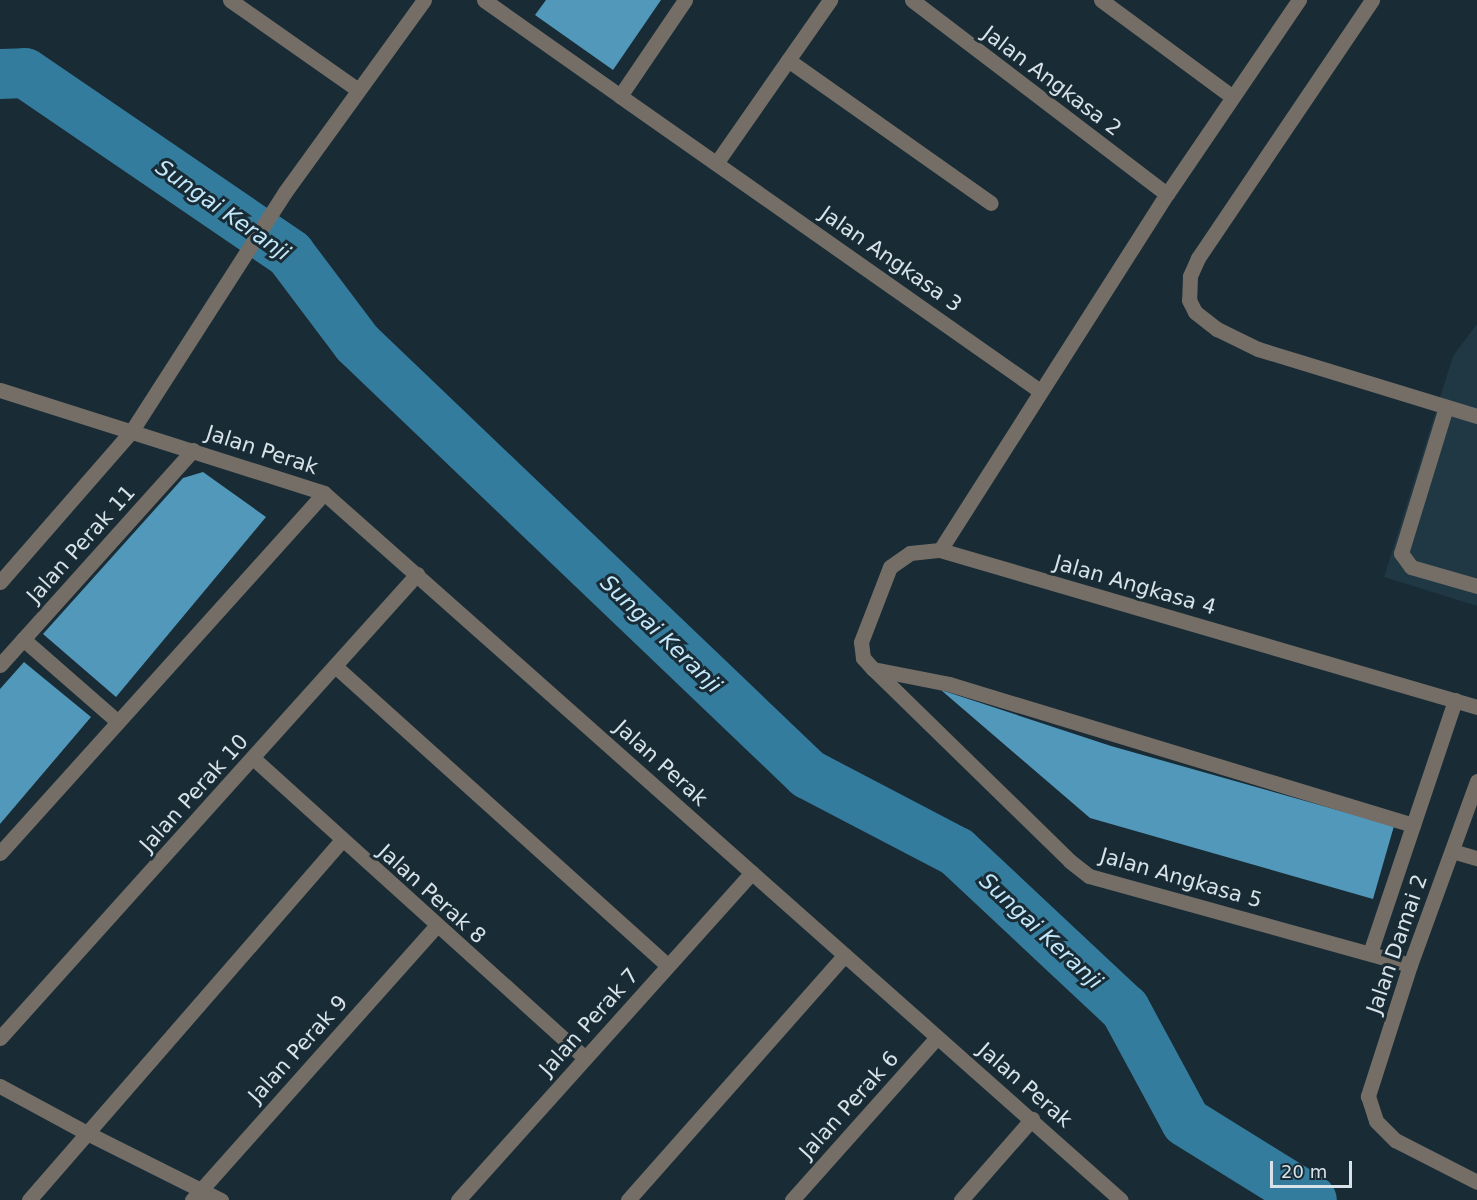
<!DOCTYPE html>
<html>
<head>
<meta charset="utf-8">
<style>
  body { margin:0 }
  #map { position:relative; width:1477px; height:1200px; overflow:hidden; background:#192b34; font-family:"DejaVu Sans",sans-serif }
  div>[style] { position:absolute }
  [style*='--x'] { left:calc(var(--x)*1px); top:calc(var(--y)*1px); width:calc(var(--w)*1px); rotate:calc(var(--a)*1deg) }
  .built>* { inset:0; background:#1f3844 }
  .river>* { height:50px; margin:-25px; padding:0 25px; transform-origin:25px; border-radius:25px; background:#337c9e }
  .building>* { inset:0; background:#5198bb }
  .minor>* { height:15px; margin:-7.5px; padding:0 7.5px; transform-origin:7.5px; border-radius:7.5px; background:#746e67 }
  span { translate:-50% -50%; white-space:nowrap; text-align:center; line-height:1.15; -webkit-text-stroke:6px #192b34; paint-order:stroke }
  .street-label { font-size:21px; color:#d8e3e9 }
  .water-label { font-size:22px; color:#c3e8fc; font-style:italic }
  .scale { position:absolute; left:1270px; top:1161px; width:82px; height:27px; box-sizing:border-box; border:3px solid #d8e3e9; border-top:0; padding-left:8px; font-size:18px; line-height:21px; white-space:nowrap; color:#d8e3e9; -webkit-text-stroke:4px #192b34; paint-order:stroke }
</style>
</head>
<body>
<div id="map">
  <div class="built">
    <div style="clip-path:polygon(1477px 324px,1477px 606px,1384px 577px,1453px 356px)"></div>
  </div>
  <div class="river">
    <div style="--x:0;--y:74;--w:25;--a:-2"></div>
    <div style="--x:25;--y:73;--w:321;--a:34.3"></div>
    <div style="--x:290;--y:254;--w:111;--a:53"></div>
    <div style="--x:357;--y:343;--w:624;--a:43.7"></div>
    <div style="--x:808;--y:774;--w:168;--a:27.6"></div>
    <div style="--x:957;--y:852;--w:230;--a:43.1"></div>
    <div style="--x:1125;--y:1009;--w:128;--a:61.6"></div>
    <div style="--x:1186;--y:1122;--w:148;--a:31.8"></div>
  </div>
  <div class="building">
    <div style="clip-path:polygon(546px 0,661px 0,613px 70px,535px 15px)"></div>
    <div style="clip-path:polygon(203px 472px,266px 517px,116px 697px,43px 634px,183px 478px)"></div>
    <div style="clip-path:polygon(24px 662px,91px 717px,0 824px,0 689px)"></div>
    <div style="clip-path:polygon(941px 690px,1111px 746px,1394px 826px,1373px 899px,1090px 818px)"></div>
  </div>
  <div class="minor">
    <div style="--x:230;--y:0;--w:156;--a:35.1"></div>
    <div style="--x:484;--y:0;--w:166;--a:35.2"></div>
    <div style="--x:685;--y:0;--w:116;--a:124.1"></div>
    <div style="--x:620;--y:96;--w:513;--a:35.08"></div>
    <div style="--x:912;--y:0;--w:320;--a:37.3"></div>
    <div style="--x:1101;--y:0;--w:162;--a:36.4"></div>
    <div style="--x:1372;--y:0;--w:311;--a:124"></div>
    <div style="--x:1198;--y:258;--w:20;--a:114"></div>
    <div style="--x:1190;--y:276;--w:24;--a:92"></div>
    <div style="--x:1189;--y:300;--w:13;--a:63"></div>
    <div style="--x:1195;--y:312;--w:28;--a:38"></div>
    <div style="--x:1217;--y:329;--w:46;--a:26"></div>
    <div style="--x:1258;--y:349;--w:229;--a:17"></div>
    <div style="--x:788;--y:60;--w:248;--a:35.2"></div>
    <div style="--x:717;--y:162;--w:198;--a:-55.1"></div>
    <div style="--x:0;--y:390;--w:340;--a:17.6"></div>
    <div style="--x:324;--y:493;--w:1065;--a:41.58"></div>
    <div style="--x:1446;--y:407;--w:153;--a:107.1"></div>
    <div style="--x:1401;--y:553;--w:17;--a:54"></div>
    <div style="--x:1411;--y:567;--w:69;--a:16.1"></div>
    <div style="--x:940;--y:550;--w:422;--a:-57.5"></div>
    <div style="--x:1167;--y:194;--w:235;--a:-55.8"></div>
    <div style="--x:0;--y:582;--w:199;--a:-48.9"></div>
    <div style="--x:131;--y:432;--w:285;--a:-57.3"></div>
    <div style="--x:285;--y:192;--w:237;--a:-54.1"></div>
    <div style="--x:23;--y:639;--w:126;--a:41.1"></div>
    <div style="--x:0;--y:665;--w:289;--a:-48.1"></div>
    <div style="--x:335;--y:666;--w:447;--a:42"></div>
    <div style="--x:873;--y:669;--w:77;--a:11.2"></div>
    <div style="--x:949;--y:684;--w:485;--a:16.9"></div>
    <div style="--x:253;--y:758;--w:447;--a:42.1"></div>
    <div style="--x:1477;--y:781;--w:196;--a:110"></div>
    <div style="--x:1410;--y:965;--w:138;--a:107.8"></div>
    <div style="--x:1368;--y:1096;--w:26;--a:72"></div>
    <div style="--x:1376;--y:1121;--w:27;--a:45"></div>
    <div style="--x:1395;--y:1140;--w:92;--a:27.1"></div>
    <div style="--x:1452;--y:851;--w:26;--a:16"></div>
    <div style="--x:0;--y:853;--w:484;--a:-48"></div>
    <div style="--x:1370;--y:953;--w:267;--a:-71.4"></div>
    <div style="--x:1410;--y:965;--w:333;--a:-164.5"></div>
    <div style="--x:1089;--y:876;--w:24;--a:-142"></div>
    <div style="--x:1070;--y:861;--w:275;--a:-135.7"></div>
    <div style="--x:873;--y:669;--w:15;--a:-132"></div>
    <div style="--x:863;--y:658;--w:16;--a:-97"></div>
    <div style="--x:861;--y:642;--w:80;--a:-68.9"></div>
    <div style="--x:890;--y:567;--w:24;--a:-35"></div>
    <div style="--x:910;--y:553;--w:30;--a:-6"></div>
    <div style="--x:940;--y:550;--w:559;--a:16.3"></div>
    <div style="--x:0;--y:1038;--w:624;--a:-48.05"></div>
    <div style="--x:0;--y:1086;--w:99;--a:28.4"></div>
    <div style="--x:87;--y:1133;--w:150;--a:26.6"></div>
    <div style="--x:29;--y:1200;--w:476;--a:-49"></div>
    <div style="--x:192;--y:1200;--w:367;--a:-48.3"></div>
    <div style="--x:458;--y:1200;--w:440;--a:-48.1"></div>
    <div style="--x:628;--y:1200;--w:327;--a:-48.5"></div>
    <div style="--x:792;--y:1200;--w:218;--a:-48.3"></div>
    <div style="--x:961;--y:1200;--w:108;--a:-48.8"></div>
  </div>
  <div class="street-label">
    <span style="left:1052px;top:81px;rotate:37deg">Jalan Angkasa 2</span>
    <span style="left:891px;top:259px;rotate:35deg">Jalan Angkasa 3</span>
    <span style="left:262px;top:450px;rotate:18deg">Jalan Perak</span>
    <span style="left:81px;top:544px;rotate:-48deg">Jalan Perak 11</span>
    <span style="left:1135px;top:585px;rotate:16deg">Jalan Angkasa 4</span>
    <span style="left:661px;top:763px;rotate:42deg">Jalan Perak</span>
    <span style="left:194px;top:793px;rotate:-48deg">Jalan Perak 10</span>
    <span style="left:1181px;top:878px;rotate:16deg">Jalan Angkasa 5</span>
    <span style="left:432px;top:894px;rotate:42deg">Jalan Perak 8</span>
    <span style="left:1397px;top:944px;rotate:-71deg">Jalan Damai 2</span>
    <span style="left:589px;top:1022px;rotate:-48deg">Jalan Perak 7</span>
    <span style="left:298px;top:1049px;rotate:-48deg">Jalan Perak 9</span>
    <span style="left:1025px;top:1085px;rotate:41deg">Jalan Perak</span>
    <span style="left:849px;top:1105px;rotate:-48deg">Jalan Perak 6</span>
  </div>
  <div class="water-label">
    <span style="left:223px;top:210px;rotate:35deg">Sungai Keranji</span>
    <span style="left:661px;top:634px;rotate:44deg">Sungai Keranji</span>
    <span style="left:1041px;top:931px;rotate:43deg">Sungai Keranji</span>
  </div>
  <div class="scale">20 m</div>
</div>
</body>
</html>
